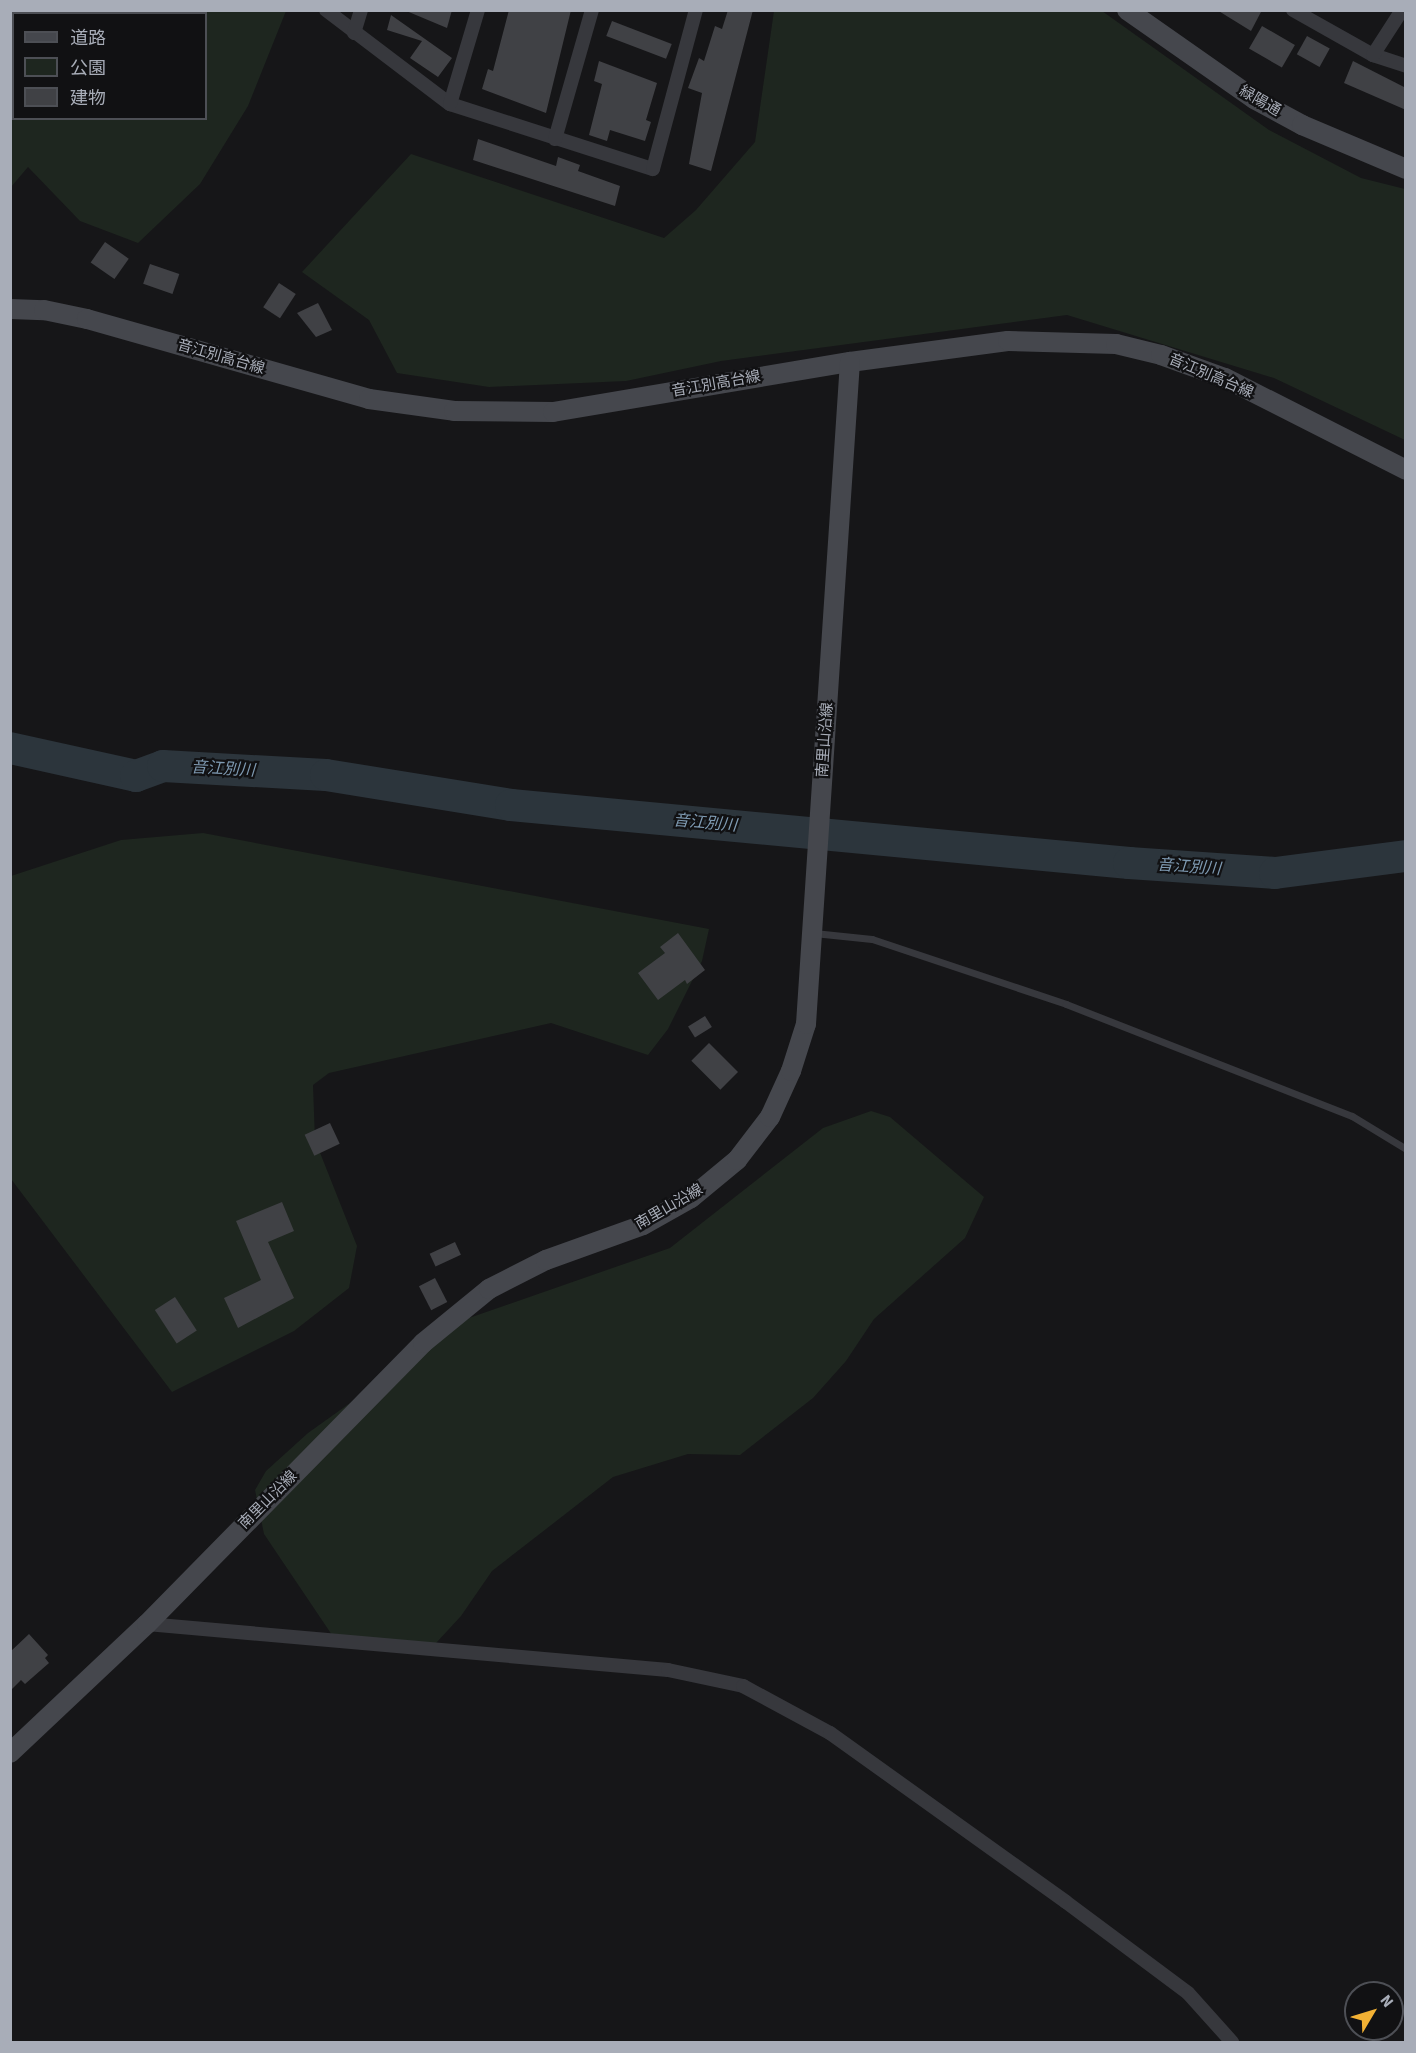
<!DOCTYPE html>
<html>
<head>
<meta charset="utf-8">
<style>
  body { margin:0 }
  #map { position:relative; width:1416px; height:2053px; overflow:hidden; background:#161618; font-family:"Source Sans 3","Noto Sans JP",sans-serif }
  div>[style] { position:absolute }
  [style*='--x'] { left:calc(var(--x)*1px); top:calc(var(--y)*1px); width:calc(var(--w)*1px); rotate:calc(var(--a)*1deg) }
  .green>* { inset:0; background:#1e261f }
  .river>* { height:32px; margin:-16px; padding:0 16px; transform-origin:16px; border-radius:16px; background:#2c353c }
  .building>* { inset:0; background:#404145; transform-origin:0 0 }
  .lane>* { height:7px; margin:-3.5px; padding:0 3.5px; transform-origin:3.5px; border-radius:3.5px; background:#37383d }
  .street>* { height:14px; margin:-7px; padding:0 7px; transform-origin:7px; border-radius:7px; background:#37383d }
  .secondary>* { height:20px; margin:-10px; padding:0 10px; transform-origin:10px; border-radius:10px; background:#45474d }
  span { translate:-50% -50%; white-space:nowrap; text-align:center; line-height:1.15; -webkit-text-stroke:4.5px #111113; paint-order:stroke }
  .street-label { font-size:15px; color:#a8adb8 }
  .water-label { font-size:16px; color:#7f9bb3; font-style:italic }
  .frame { position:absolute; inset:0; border:12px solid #a8adb8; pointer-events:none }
  .legend { position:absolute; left:12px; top:12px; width:195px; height:108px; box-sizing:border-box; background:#111113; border:2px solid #4d4f55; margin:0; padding:8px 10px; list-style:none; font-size:18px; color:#a8adb8 }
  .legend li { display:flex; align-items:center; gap:12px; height:30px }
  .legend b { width:30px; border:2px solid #4d4f55 }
  .north { position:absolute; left:1344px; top:1981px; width:60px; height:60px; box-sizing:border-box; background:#111113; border:2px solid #4d4f55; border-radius:50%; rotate:52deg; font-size:16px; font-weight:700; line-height:24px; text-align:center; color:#a8adb8 }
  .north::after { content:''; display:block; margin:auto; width:21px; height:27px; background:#f2b134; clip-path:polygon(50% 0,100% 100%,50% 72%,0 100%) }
</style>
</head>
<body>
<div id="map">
  <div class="green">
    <div style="clip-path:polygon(evenodd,11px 10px,286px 10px,286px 11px,248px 106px,200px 184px,138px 243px,80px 221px,28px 167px,11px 187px,11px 10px,14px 14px,206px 14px,206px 118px,14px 118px,14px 14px)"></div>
    <div style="clip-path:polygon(774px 11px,1102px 11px,1269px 130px,1361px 178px,1405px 189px,1405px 440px,1274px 378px,1067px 315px,721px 361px,626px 381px,489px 387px,397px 373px,369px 320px,302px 272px,411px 154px,664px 238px,696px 210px,755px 142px)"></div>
    <div style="clip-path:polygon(203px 833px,709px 929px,702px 961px,668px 1029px,648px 1055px,551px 1023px,329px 1073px,313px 1085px,315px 1140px,357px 1246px,349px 1288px,294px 1331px,172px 1392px,11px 1179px,11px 876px,121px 840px)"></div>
    <div style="clip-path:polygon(871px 1111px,890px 1117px,984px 1197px,965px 1238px,874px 1319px,846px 1361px,813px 1398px,740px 1455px,688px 1454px,613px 1477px,492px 1571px,461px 1616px,425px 1655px,332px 1635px,264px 1534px,255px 1490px,266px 1471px,308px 1433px,469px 1318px,670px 1248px,823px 1128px)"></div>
  </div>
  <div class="river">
    <div style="--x:10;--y:748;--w:129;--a:12.5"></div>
    <div style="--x:136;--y:776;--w:29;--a:-20"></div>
    <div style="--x:163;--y:766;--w:163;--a:3.2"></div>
    <div style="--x:326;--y:775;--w:187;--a:9.2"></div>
    <div style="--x:511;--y:805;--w:621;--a:5.36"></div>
    <div style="--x:1129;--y:863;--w:146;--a:3.9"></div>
    <div style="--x:1275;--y:873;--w:132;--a:-7.4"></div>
  </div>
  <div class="building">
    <div style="clip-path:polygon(404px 10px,452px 10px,447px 28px)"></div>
    <div style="clip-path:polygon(509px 10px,571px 10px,546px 113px,482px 89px,488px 69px,493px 71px)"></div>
    <div style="clip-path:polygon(728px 10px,753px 10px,711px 171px,689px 164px,702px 93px,688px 88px,699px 58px,704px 61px,715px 26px,722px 29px)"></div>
    <div style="clip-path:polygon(1217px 10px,1262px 10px,1251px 31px)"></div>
    <div style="clip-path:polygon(391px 15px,452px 58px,438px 77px,410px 58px,422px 41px,387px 30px)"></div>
    <div style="left:612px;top:21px;width:64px;height:16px;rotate:21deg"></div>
    <div style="left:1262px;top:26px;width:38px;height:26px;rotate:30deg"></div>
    <div style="left:1307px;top:36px;width:26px;height:21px;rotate:29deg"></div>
    <div style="clip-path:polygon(599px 61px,657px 83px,646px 120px,651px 122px,645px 141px,610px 130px,607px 141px,589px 135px,602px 84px,594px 81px)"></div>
    <div style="clip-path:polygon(1353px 61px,1406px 88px,1406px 110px,1344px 83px)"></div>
    <div style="clip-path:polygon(478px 139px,556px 166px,558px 157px,580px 165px,578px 171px,620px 186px,615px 206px,473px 160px)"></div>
    <div style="left:105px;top:242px;width:29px;height:25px;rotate:35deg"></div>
    <div style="left:150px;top:264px;width:31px;height:21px;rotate:19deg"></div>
    <div style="left:279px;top:283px;width:20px;height:29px;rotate:33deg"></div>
    <div style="clip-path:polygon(318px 303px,332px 330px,316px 337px,297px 313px)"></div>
    <div style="clip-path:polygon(678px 933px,705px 970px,687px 984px,685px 980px,658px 1000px,638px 973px,665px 953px,660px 947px)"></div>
    <div style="left:705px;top:1016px;width:13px;height:20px;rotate:58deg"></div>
    <div style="left:709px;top:1043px;width:41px;height:25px;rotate:45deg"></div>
    <div style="left:330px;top:1123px;width:23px;height:28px;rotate:65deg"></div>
    <div style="clip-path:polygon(282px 1202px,294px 1231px,268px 1242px,294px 1298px,238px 1328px,224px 1298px,261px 1280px,236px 1221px)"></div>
    <div style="left:455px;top:1242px;width:14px;height:28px;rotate:65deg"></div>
    <div style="left:435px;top:1278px;width:27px;height:18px;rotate:63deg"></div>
    <div style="left:175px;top:1297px;width:40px;height:24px;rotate:57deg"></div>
    <div style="clip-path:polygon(29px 1634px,48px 1655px,45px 1658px,49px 1663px,25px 1684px,21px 1680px,10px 1691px,10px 1652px)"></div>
  </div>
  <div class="lane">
    <div style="--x:814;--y:933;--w:58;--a:5.9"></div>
    <div style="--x:872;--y:939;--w:205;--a:18.5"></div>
    <div style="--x:1066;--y:1004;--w:307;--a:21.4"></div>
    <div style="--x:1352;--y:1116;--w:63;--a:31.4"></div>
  </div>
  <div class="street">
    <div style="--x:326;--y:10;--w:156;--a:37.2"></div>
    <div style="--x:450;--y:104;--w:213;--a:17.8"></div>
    <div style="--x:653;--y:169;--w:165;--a:-74.9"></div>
    <div style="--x:1293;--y:10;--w:92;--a:29.4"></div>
    <div style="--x:1373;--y:55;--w:35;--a:18"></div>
    <div style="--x:354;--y:33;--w:24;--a:-73"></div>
    <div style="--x:1373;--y:55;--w:54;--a:-57.2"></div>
    <div style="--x:450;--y:104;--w:98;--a:-73.4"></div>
    <div style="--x:555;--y:139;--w:134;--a:-74"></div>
    <div style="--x:147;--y:1624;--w:523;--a:5.05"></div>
    <div style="--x:668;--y:1670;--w:77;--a:12"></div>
    <div style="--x:743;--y:1686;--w:99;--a:28.4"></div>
    <div style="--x:830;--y:1733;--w:290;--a:35.6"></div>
    <div style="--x:1066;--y:1902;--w:152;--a:36.7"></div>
    <div style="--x:1188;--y:1993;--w:66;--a:48.1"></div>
  </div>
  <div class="secondary">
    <div style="--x:1127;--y:10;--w:155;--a:35"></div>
    <div style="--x:1254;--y:99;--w:55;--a:28.4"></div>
    <div style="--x:1302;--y:125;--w:113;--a:22.9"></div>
    <div style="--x:10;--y:309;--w:34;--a:2"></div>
    <div style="--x:44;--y:310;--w:44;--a:11.8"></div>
    <div style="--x:87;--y:319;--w:293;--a:15.8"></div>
    <div style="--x:369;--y:399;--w:86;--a:8"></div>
    <div style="--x:454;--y:411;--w:99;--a:0.6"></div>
    <div style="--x:553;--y:412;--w:301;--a:-9.6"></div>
    <div style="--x:850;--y:362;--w:159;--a:-7.6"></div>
    <div style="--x:1008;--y:341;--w:108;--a:1.6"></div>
    <div style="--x:1116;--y:344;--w:46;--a:13.7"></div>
    <div style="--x:1161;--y:355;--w:68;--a:19.8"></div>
    <div style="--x:1225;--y:378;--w:203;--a:26.9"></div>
    <div style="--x:10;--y:1753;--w:188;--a:-43.3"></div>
    <div style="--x:147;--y:1624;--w:394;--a:-45.5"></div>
    <div style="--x:423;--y:1343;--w:85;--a:-39.3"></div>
    <div style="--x:489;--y:1289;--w:64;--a:-27"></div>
    <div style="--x:546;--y:1260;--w:103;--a:-19.8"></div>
    <div style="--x:643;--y:1225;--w:55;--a:-29.4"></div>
    <div style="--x:691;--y:1198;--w:60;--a:-39.6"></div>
    <div style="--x:737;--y:1160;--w:54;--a:-52.5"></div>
    <div style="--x:770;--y:1117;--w:51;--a:-65.5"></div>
    <div style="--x:791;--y:1071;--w:49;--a:-72.3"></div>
    <div style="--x:806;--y:1024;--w:663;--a:-86.2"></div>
  </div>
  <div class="street-label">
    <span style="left:1260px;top:101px;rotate:30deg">緑陽通</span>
    <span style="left:221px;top:357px;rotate:16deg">音江別高台線</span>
    <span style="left:1211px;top:376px;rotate:23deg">音江別高台線</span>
    <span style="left:716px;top:384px;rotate:-10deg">音江別高台線</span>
    <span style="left:825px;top:740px;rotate:-86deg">南里山沿線</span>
    <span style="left:669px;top:1207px;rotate:-30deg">南里山沿線</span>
    <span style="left:268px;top:1500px;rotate:-45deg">南里山沿線</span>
  </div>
  <div class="water-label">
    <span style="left:223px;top:769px;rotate:3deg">音江別川</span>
    <span style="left:705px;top:823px;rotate:5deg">音江別川</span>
    <span style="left:1189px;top:867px;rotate:4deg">音江別川</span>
  </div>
  <div class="frame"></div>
  <ul class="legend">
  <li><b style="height:8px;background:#45474d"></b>道路</li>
  <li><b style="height:16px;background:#1e261f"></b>公園</li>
  <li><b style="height:16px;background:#404145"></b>建物</li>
  </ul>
  <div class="north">N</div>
</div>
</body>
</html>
